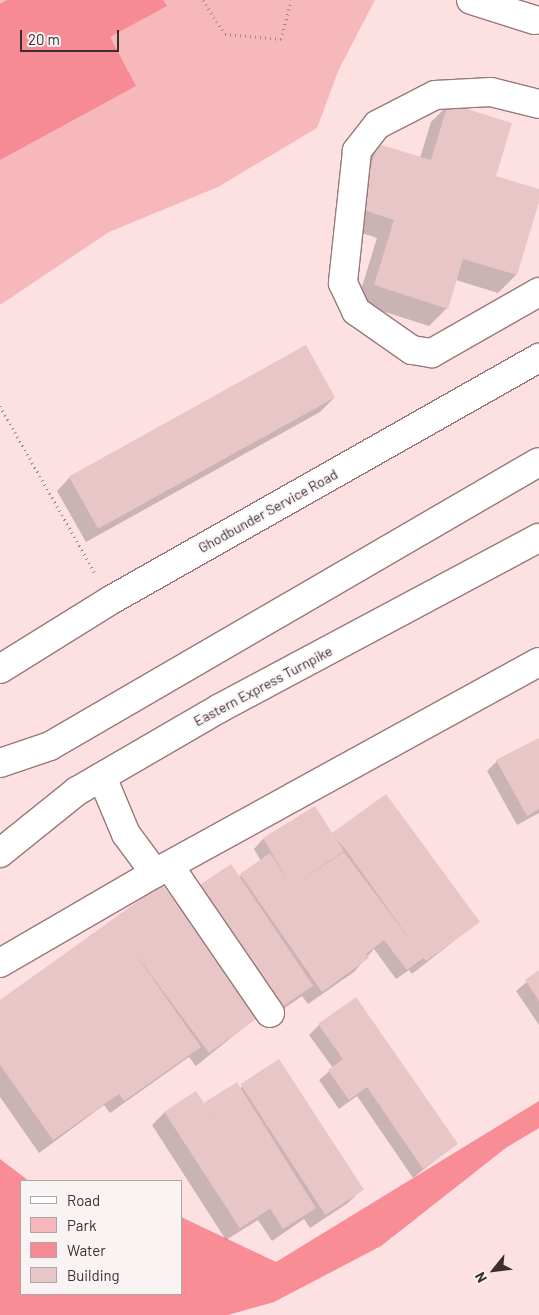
<!DOCTYPE html>
<html>
<head>
<meta charset="utf-8">
<style>
  body { margin:0 }
  #map { position:relative; width:539px; height:1315px; overflow:hidden; background:#fde0e1; font-family:Barlow,sans-serif }
  div>[style] { position:absolute }
  [style*='--x'] { left:calc(var(--x)*1px); top:calc(var(--y)*1px); width:calc(var(--w)*1px); rotate:calc(var(--a)*1deg) }
  .green>* { inset:0; background:#f7b8bb }
  .forest>* { inset:0; background:#f88d96 }
  .water>* { inset:0; background:#f68b95 }
  .shadow>* { inset:0; background:#0003 }
  .building>* { inset:0; background:#e8c5c6; transform-origin:0 0 }
  .path>* { height:3px; margin-top:-1.5px; transform-origin:0; background:repeating-linear-gradient(90deg,#9b8586 0 1px,transparent 0 5px) }
  .roads { filter:drop-shadow(1px 0 #987879) drop-shadow(-1px 0 #987879) drop-shadow(0 1px #987879) drop-shadow(0 -1px #987879) }
  .minor>* { height:28px; margin:-14px; padding:0 14px; transform-origin:14px; border-radius:14px; background:#fff }
  .major>* { height:28px; margin:-14px; padding:0 14px; transform-origin:14px; border-radius:14px; background:#fff }
  span { translate:-50% -50%; white-space:nowrap; text-align:center; line-height:1.15; -webkit-text-stroke:4px #faf3f3; paint-order:stroke }
  .street-label { font-size:14px; color:#3d2f30 }
  .legend { position:absolute; left:20px; top:1180px; width:162px; height:115px; box-sizing:border-box; background:#faf3f3; border:1px solid #aea5a5; margin:0; padding:6px 9px; list-style:none; font-size:15px; color:#3d2f30 }
  .legend li { display:flex; align-items:center; gap:10px; height:25px }
  .legend b { width:25px; border:1px solid #aea5a5 }
  .north { position:absolute; left:469px; top:1245px; width:50px; height:50px; -webkit-text-stroke:4px #faf3f3; paint-order:stroke; rotate:241deg; font-size:14px; font-weight:700; line-height:20px; text-align:center; color:#3d2f30 }
  .north::after { content:''; display:block; margin:auto; width:18px; height:22px; background:#3d2f30; clip-path:polygon(50% 0,100% 100%,50% 72%,0 100%) }
  .scale { position:absolute; left:20px; top:30px; width:99px; height:22px; box-sizing:border-box; border:2px solid #3d2f30; border-top:0; padding-left:6px; font-size:15px; line-height:18px; white-space:nowrap; color:#3d2f30; -webkit-text-stroke:4px #faf3f3; paint-order:stroke }
</style>
</head>
<body>
<div id="map">
  <div class="green">
    <div style="clip-path:polygon(0 0,375px 0,339px 69px,317px 128px,218px 187px,109px 232px,0 305px)"></div>
  </div>
  <div class="forest">
    <div style="clip-path:polygon(539px 1101px,539px 1128px,507px 1147px,381px 1246px,274px 1302px,228px 1315px,0 1315px,0 1159px,29px 1181px,21px 1181px,21px 1294px,181px 1294px,181px 1217px,276px 1262px)"></div>
  </div>
  <div class="water">
    <div style="clip-path:polygon(7px 0,163px 0,167px 6px,110px 37px,136px 86px,0 160px,0 4px)"></div>
  </div>
  <div class="shadow">
    <div style="clip-path:polygon(449px 104px,494px 177px,539px 191px,539px 197px,516px 275px,498px 293px,456px 280px,447px 308px,429px 326px,357px 303px,377px 238px,341px 226px,360px 163px,378px 145px,420px 158px,431px 122px)"></div>
    <div style="clip-path:polygon(334px 398px,320px 412px,86px 542px,57px 491px,70px 477px)"></div>
    <div style="clip-path:polygon(539px 739px,539px 813px,517px 825px,487px 771px,497px 761px)"></div>
    <div style="clip-path:polygon(315px 807px,332px 835px,478px 922px,412px 974px,409px 970px,396px 979px,374px 949px,354px 972px,308px 1004px,302px 996px,266px 1021px,239px 877px,261px 861px,254px 849px,263px 839px)"></div>
    <div style="clip-path:polygon(162px 885px,258px 1016px,196px 1066px,189px 1057px,110px 1113px,104px 1105px,39px 1153px,0 1097px,0 1001px)"></div>
    <div style="clip-path:polygon(539px 972px,539px 1025px,516px 991px)"></div>
    <div style="clip-path:polygon(319px 1025px,457px 1143px,413px 1178px,357px 1096px,339px 1109px,319px 1080px,333px 1068px,309px 1035px)"></div>
    <div style="clip-path:polygon(279px 1061px,361px 1190px,348px 1203px,310px 1228px,304px 1219px,272px 1241px,258px 1220px,226px 1240px,152px 1125px,165px 1112px,203px 1106px,239px 1089px)"></div>
  </div>
  <div class="building">
    <div style="clip-path:polygon(448px 103px,512px 123px,496px 176px,539px 189px,539px 202px,517px 275px,463px 259px,448px 309px,374px 285px,394px 220px,358px 208px,378px 144px,431px 160px)"></div>
    <div style="left:306px;top:345px;width:60px;height:271px;rotate:61deg"></div>
    <div style="clip-path:polygon(539px 738px,539px 809px,527px 816px,496px 760px)"></div>
    <div style="clip-path:polygon(evenodd,386px 794px,480px 922px,426px 961px,423px 958px,407px 970px,384px 940px,366px 954px,369px 958px,322px 992px,240px 874px,270px 853px,287px 879px,263px 838px,315px 806px,332px 833px,386px 794px,335px 838px,346px 850px,413px 944px,344px 852px,292px 886px,344px 851px,335px 838px)"></div>
    <div style="left:231px;top:864px;width:147px;height:42px;rotate:56deg"></div>
    <div style="clip-path:polygon(162px 884px,260px 1016px,209px 1053px,131px 948px,201px 1047px,124px 1101px,119px 1094px,53px 1140px,0 1065px,0 1000px)"></div>
    <div style="clip-path:polygon(539px 970px,539px 1001px,525px 980px)"></div>
    <div style="clip-path:polygon(356px 997px,458px 1144px,423px 1169px,367px 1087px,349px 1100px,328px 1070px,343px 1059px,318px 1024px)"></div>
    <div style="left:279px;top:1059px;width:156px;height:46px;rotate:57deg"></div>
    <div style="left:237px;top:1082px;width:149px;height:39px;rotate:58deg"></div>
    <div style="left:196px;top:1091px;width:139px;height:38px;rotate:57deg"></div>
  </div>
  <div class="path">
    <div style="--x:203;--y:0;--w:40;--a:57.1"></div>
    <div style="--x:225;--y:34;--w:56;--a:5.1"></div>
    <div style="--x:281;--y:39;--w:40;--a:-75.6"></div>
    <div style="--x:0;--y:406;--w:192;--a:60.4"></div>
  </div>
  <div class="roads">
    <div class="minor">
      <div style="--x:471;--y:0;--w:67;--a:17.4"></div>
      <div style="--x:539;--y:104;--w:49;--a:-166"></div>
      <div style="--x:491;--y:92;--w:56;--a:176.9"></div>
      <div style="--x:435;--y:95;--w:65;--a:152.7"></div>
      <div style="--x:377;--y:125;--w:33;--a:128"></div>
      <div style="--x:357;--y:151;--w:133;--a:96.1"></div>
      <div style="--x:343;--y:283;--w:31;--a:65"></div>
      <div style="--x:356;--y:311;--w:68;--a:34.9"></div>
      <div style="--x:412;--y:350;--w:20;--a:9"></div>
      <div style="--x:432;--y:353;--w:123;--a:-29.7"></div>
      <div style="--x:0;--y:669;--w:131;--a:-31.9"></div>
      <div style="--x:111;--y:600;--w:492;--a:-29.5"></div>
      <div style="--x:102;--y:777;--w:62;--a:67.2"></div>
      <div style="--x:126;--y:834;--w:49;--a:53.4"></div>
      <div style="--x:170;--y:867;--w:177;--a:55.6"></div>
      <div style="--x:0;--y:963;--w:179;--a:-30.1"></div>
      <div style="--x:155;--y:873;--w:438;--a:-28.8"></div>
    </div>
    <div class="major">
      <div style="--x:0;--y:763;--w:53;--a:-18.8"></div>
      <div style="--x:50;--y:746;--w:565;--a:-30.15"></div>
      <div style="--x:0;--y:853;--w:99;--a:-38.8"></div>
      <div style="--x:77;--y:791;--w:165;--a:-30.1"></div>
      <div style="--x:220;--y:708;--w:361;--a:-28.1"></div>
    </div>
  </div>
  <div class="street-label">
    <span style="left:268px;top:511px;rotate:-29deg">Ghodbunder Service Road</span>
    <span style="left:263px;top:686px;rotate:-28deg">Eastern Express Turnpike</span>
  </div>
  <ul class="legend">
  <li><b style="height:6px;background:#fff"></b>Road</li>
  <li><b style="height:14px;background:#f7b8bb"></b>Park</li>
  <li><b style="height:14px;background:#f68b95"></b>Water</li>
  <li><b style="height:14px;background:#e8c5c6"></b>Building</li>
  </ul>
  <div class="north">N</div>
  <div class="scale">20 m</div>
</div>
</body>
</html>
